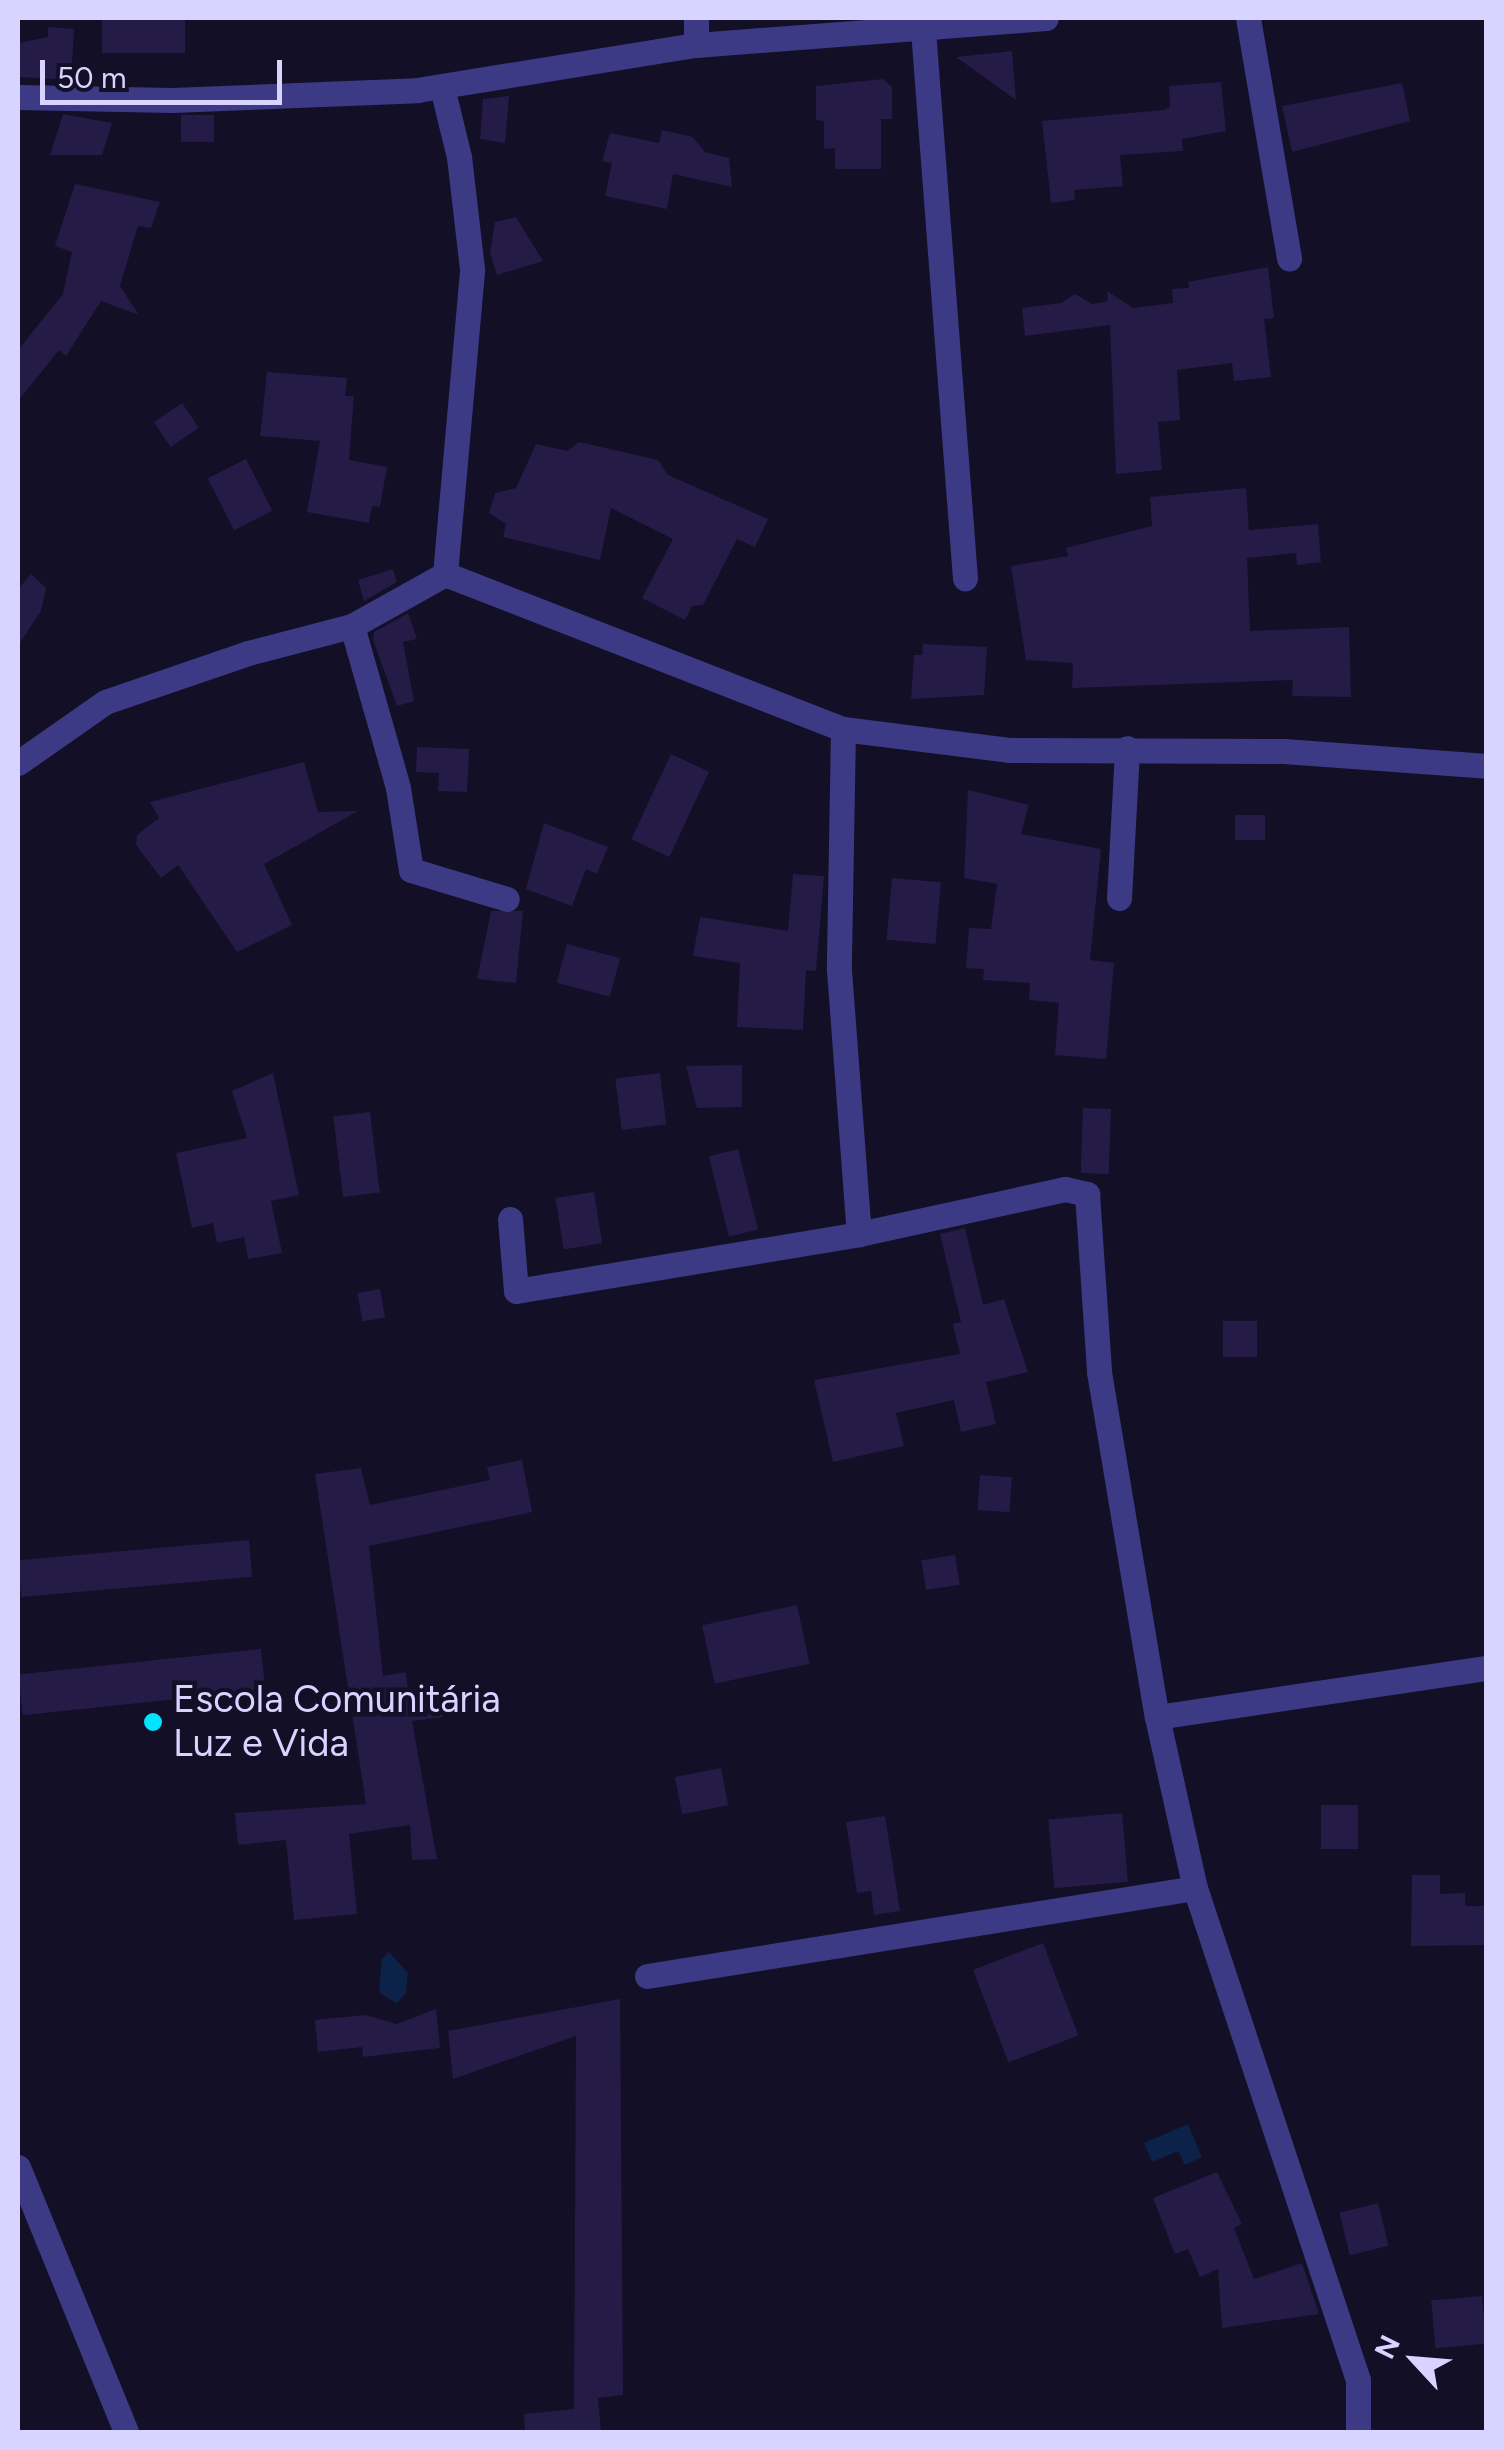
<!DOCTYPE html>
<html>
<head>
<meta charset="utf-8">
<style>
  body { margin:0 }
  #map { position:relative; width:1504px; height:2450px; overflow:hidden; background:#130f26; font-family:Figtree,sans-serif }
  div>[style] { position:absolute }
  [style*='--x'] { left:calc(var(--x)*1px); top:calc(var(--y)*1px); width:calc(var(--w)*1px); rotate:calc(var(--a)*1deg) }
  .water>* { inset:0; background:#0c2248 }
  .building>* { inset:0; background:#241b47; transform-origin:0 0 }
  .minor>* { height:25px; margin:-12.5px; padding:0 12.5px; transform-origin:12.5px; border-radius:12.5px; background:#3d3a85 }
  .dots>* { width:28px; height:28px; translate:-50% -50%; box-sizing:border-box; border:5px solid #130f26; border-radius:50% }
  span { translate:-50% -50%; white-space:nowrap; text-align:center; line-height:1.15; -webkit-text-stroke:9px #130f26; paint-order:stroke }
  .poi-label { font-size:38px; color:#d9d4ff }
  .left { translate:0 -50%; text-align:left }
  .frame { position:absolute; inset:0; border:20px solid #d9d4ff; pointer-events:none }
  .north { position:absolute; left:1364px; top:2310px; width:100px; height:100px; -webkit-text-stroke:8px #130f26; paint-order:stroke; rotate:296deg; font-size:28px; font-weight:700; line-height:40px; text-align:center; color:#d9d4ff }
  .north::after { content:''; display:block; margin:auto; width:35px; height:45px; background:#d9d4ff; clip-path:polygon(50% 0,100% 100%,50% 72%,0 100%) }
  .scale { position:absolute; left:40px; top:60px; width:242px; height:45px; box-sizing:border-box; border:5px solid #d9d4ff; border-top:0; padding-left:12px; font-size:30px; line-height:35px; white-space:nowrap; color:#d9d4ff; -webkit-text-stroke:8px #130f26; paint-order:stroke }
</style>
</head>
<body>
<div id="map">
  <div class="water">
    <div style="clip-path:polygon(389px 1952px,408px 1973px,406px 1994px,396px 2003px,379px 1992px,382px 1959px)"></div>
    <div style="clip-path:polygon(1188px 2124px,1202px 2157px,1185px 2165px,1178px 2151px,1152px 2162px,1144px 2143px)"></div>
  </div>
  <div class="building">
    <div style="left:102px;top:18px;width:83px;height:35px"></div>
    <div style="clip-path:polygon(48px 27px,74px 29px,71px 80px,18px 77px,18px 43px,48px 37px)"></div>
    <div style="clip-path:polygon(1012px 51px,1016px 100px,956px 57px)"></div>
    <div style="clip-path:polygon(883px 79px,892px 87px,892px 119px,881px 119px,881px 169px,835px 169px,835px 148px,824px 149px,824px 121px,816px 120px,816px 86px)"></div>
    <div style="clip-path:polygon(1221px 82px,1226px 131px,1182px 139px,1183px 151px,1120px 155px,1123px 186px,1074px 190px,1075px 200px,1051px 203px,1042px 121px,1164px 110px,1170px 107px,1169px 86px)"></div>
    <div style="clip-path:polygon(1402px 83px,1410px 121px,1292px 152px,1282px 106px)"></div>
    <div style="clip-path:polygon(509px 96px,505px 143px,480px 139px,483px 99px)"></div>
    <div style="clip-path:polygon(63px 114px,112px 123px,102px 155px,50px 155px)"></div>
    <div style="left:214px;top:115px;width:27px;height:33px;rotate:90deg"></div>
    <div style="clip-path:polygon(662px 130px,693px 137px,705px 152px,729px 158px,732px 187px,673px 174px,667px 209px,605px 196px,612px 163px,602px 161px,610px 133px,659px 143px)"></div>
    <div style="clip-path:polygon(75px 184px,160px 202px,151px 228px,138px 226px,120px 286px,139px 315px,101px 301px,66px 356px,59px 350px,18px 401px,18px 350px,63px 294px,72px 252px,55px 246px)"></div>
    <div style="clip-path:polygon(516px 217px,543px 261px,497px 275px,490px 253px,495px 222px)"></div>
    <div style="clip-path:polygon(1268px 267px,1274px 318px,1264px 319px,1271px 377px,1234px 381px,1232px 363px,1177px 370px,1180px 420px,1158px 422px,1162px 470px,1116px 474px,1110px 325px,1025px 336px,1022px 308px,1061px 303px,1075px 294px,1092px 304px,1108px 301px,1107px 291px,1133px 308px,1173px 303px,1172px 289px,1189px 288px,1188px 282px)"></div>
    <div style="clip-path:polygon(267px 372px,347px 378px,345px 396px,354px 396px,349px 460px,387px 467px,380px 507px,372px 506px,369px 523px,307px 512px,320px 441px,260px 436px)"></div>
    <div style="left:182px;top:403px;width:30px;height:34px;rotate:56deg"></div>
    <div style="clip-path:polygon(579px 442px,658px 460px,668px 475px,768px 519px,755px 547px,737px 539px,703px 605px,692px 606px,685px 620px,642px 598px,673px 539px,611px 508px,600px 560px,503px 537px,506px 524px,489px 513px,495px 493px,516px 488px,536px 444px,567px 451px)"></div>
    <div style="left:246px;top:459px;width:58px;height:43px;rotate:63deg"></div>
    <div style="clip-path:polygon(1246px 488px,1249px 530px,1318px 524px,1321px 562px,1297px 565px,1296px 553px,1247px 558px,1250px 631px,1349px 627px,1351px 697px,1292px 696px,1293px 680px,1072px 688px,1073px 663px,1026px 660px,1011px 566px,1068px 556px,1066px 548px,1152px 526px,1150px 497px)"></div>
    <div style="clip-path:polygon(393px 569px,397px 582px,364px 601px,358px 580px)"></div>
    <div style="clip-path:polygon(31px 574px,46px 588px,41px 611px,18px 646px,18px 589px)"></div>
    <div style="clip-path:polygon(408px 613px,417px 639px,403px 642px,414px 701px,397px 706px,373px 640px,374px 632px)"></div>
    <div style="clip-path:polygon(923px 644px,987px 647px,984px 695px,911px 699px,914px 655px,922px 655px)"></div>
    <div style="clip-path:polygon(417px 747px,469px 749px,467px 792px,438px 791px,439px 773px,416px 772px)"></div>
    <div style="left:671px;top:754px;width:42px;height:94px;rotate:25deg"></div>
    <div style="clip-path:polygon(304px 762px,318px 812px,358px 811px,264px 864px,292px 925px,237px 952px,178px 865px,161px 878px,136px 845px,137px 835px,159px 818px,150px 802px)"></div>
    <div style="clip-path:polygon(968px 790px,1029px 805px,1021px 834px,1101px 849px,1090px 960px,1114px 963px,1106px 1059px,1055px 1055px,1059px 1003px,1029px 1000px,1030px 983px,983px 980px,984px 969px,966px 968px,969px 928px,991px 929px,997px 884px,964px 878px)"></div>
    <div style="left:1235px;top:815px;width:30px;height:25px"></div>
    <div style="clip-path:polygon(544px 823px,608px 847px,597px 874px,586px 869px,572px 906px,526px 889px)"></div>
    <div style="clip-path:polygon(793px 874px,824px 876px,816px 971px,806px 970px,803px 1030px,737px 1027px,740px 963px,693px 956px,700px 917px,788px 931px)"></div>
    <div style="left:892px;top:878px;width:49px;height:62px;rotate:5deg"></div>
    <div style="clip-path:polygon(491px 911px,523px 911px,516px 983px,477px 979px)"></div>
    <div style="left:567px;top:944px;width:55px;height:40px;rotate:15deg"></div>
    <div style="clip-path:polygon(742px 1065px,742px 1107px,697px 1108px,686px 1066px)"></div>
    <div style="clip-path:polygon(273px 1073px,299px 1195px,271px 1201px,282px 1253px,248px 1259px,244px 1237px,217px 1243px,213px 1223px,192px 1228px,176px 1153px,247px 1138px,232px 1091px)"></div>
    <div style="left:660px;top:1073px;width:52px;height:45px;rotate:83deg"></div>
    <div style="left:1083px;top:1108px;width:28px;height:65px;rotate:2deg"></div>
    <div style="left:370px;top:1112px;width:81px;height:37px;rotate:83deg"></div>
    <div style="left:738px;top:1149px;width:83px;height:30px;rotate:76deg"></div>
    <div style="left:594px;top:1192px;width:52px;height:39px;rotate:81deg"></div>
    <div style="clip-path:polygon(965px 1228px,983px 1305px,1004px 1299px,1028px 1372px,986px 1382px,996px 1424px,961px 1432px,954px 1400px,896px 1413px,904px 1446px,833px 1462px,814px 1380px,960px 1354px,953px 1324px,961px 1322px,940px 1234px)"></div>
    <div style="left:380px;top:1289px;width:29px;height:23px;rotate:80deg"></div>
    <div style="left:1223px;top:1321px;width:34px;height:36px"></div>
    <div style="clip-path:polygon(522px 1460px,532px 1512px,369px 1546px,383px 1676px,406px 1672px,408px 1690px,439px 1688px,443px 1717px,412px 1721px,437px 1859px,412px 1860px,410px 1825px,349px 1834px,357px 1914px,294px 1920px,286px 1840px,238px 1845px,235px 1813px,366px 1804px,315px 1474px,361px 1468px,370px 1505px,490px 1480px,487px 1467px)"></div>
    <div style="left:980px;top:1475px;width:32px;height:35px;rotate:4deg"></div>
    <div style="left:249px;top:1540px;width:37px;height:232px;rotate:85deg"></div>
    <div style="left:955px;top:1555px;width:30px;height:34px;rotate:81deg"></div>
    <div style="left:797px;top:1605px;width:60px;height:97px;rotate:78deg"></div>
    <div style="left:261px;top:1649px;width:41px;height:244px;rotate:84deg"></div>
    <div style="left:721px;top:1768px;width:38px;height:47px;rotate:79deg"></div>
    <div style="left:1321px;top:1805px;width:37px;height:44px"></div>
    <div style="left:1122px;top:1813px;width:69px;height:74px;rotate:85deg"></div>
    <div style="clip-path:polygon(885px 1816px,900px 1911px,874px 1915px,871px 1891px,857px 1893px,846px 1822px)"></div>
    <div style="clip-path:polygon(1412px 1875px,1440px 1875px,1440px 1894px,1465px 1893px,1465px 1906px,1486px 1906px,1486px 1945px,1411px 1946px)"></div>
    <div style="left:1043px;top:1943px;width:99px;height:75px;rotate:69deg"></div>
    <div style="clip-path:polygon(620px 1999px,623px 2395px,598px 2398px,601px 2432px,525px 2432px,524px 2414px,574px 2409px,576px 2036px,453px 2079px,448px 2031px)"></div>
    <div style="clip-path:polygon(436px 2009px,440px 2048px,363px 2057px,362px 2047px,318px 2052px,315px 2020px,365px 2015px,397px 2024px)"></div>
    <div style="clip-path:polygon(1217px 2172px,1242px 2224px,1234px 2228px,1254px 2279px,1302px 2263px,1319px 2314px,1222px 2328px,1218px 2269px,1200px 2277px,1188px 2249px,1175px 2254px,1153px 2198px)"></div>
    <div style="left:1378px;top:2203px;width:44px;height:40px;rotate:76deg"></div>
    <div style="left:1482px;top:2296px;width:48px;height:51px;rotate:85deg"></div>
  </div>
  <div class="minor">
    <div style="--x:1248;--y:18;--w:244;--a:80.3"></div>
    <div style="--x:923;--y:30;--w:550;--a:85.62"></div>
    <div style="--x:696;--y:45;--w:27;--a:-90"></div>
    <div style="--x:18;--y:97;--w:154;--a:1.1"></div>
    <div style="--x:172;--y:100;--w:245;--a:-2.3"></div>
    <div style="--x:417;--y:90;--w:283;--a:-9.2"></div>
    <div style="--x:696;--y:45;--w:351;--a:-4.4"></div>
    <div style="--x:445;--y:574;--w:427;--a:21.3"></div>
    <div style="--x:843;--y:729;--w:167;--a:7.2"></div>
    <div style="--x:1009;--y:750;--w:275;--a:0.2"></div>
    <div style="--x:1284;--y:751;--w:203;--a:4.2"></div>
    <div style="--x:352;--y:626;--w:168;--a:74.1"></div>
    <div style="--x:398;--y:788;--w:83;--a:81"></div>
    <div style="--x:411;--y:870;--w:100;--a:16.8"></div>
    <div style="--x:843;--y:729;--w:241;--a:91"></div>
    <div style="--x:839;--y:970;--w:265;--a:85.7"></div>
    <div style="--x:18;--y:763;--w:106;--a:-35"></div>
    <div style="--x:105;--y:702;--w:151;--a:-18.9"></div>
    <div style="--x:248;--y:653;--w:107;--a:-14.6"></div>
    <div style="--x:352;--y:626;--w:107;--a:-29.2"></div>
    <div style="--x:445;--y:574;--w:306;--a:-84.9"></div>
    <div style="--x:472;--y:269;--w:113;--a:-96.6"></div>
    <div style="--x:459;--y:157;--w:72;--a:-103.7"></div>
    <div style="--x:1119;--y:898;--w:150;--a:-86.9"></div>
    <div style="--x:510;--y:1219;--w:72;--a:85.2"></div>
    <div style="--x:516;--y:1291;--w:348;--a:-9.4"></div>
    <div style="--x:859;--y:1234;--w:211;--a:-12.3"></div>
    <div style="--x:1065;--y:1189;--w:23;--a:13"></div>
    <div style="--x:1087;--y:1194;--w:178;--a:86.1"></div>
    <div style="--x:1099;--y:1372;--w:350;--a:80.5"></div>
    <div style="--x:1157;--y:1717;--w:175;--a:77.5"></div>
    <div style="--x:1195;--y:1888;--w:518;--a:71.67"></div>
    <div style="--x:1358;--y:2380;--w:52;--a:90"></div>
    <div style="--x:1157;--y:1717;--w:333;--a:-8.5"></div>
    <div style="--x:647;--y:1976;--w:555;--a:-9.12"></div>
    <div style="--x:18;--y:2167;--w:286;--a:67.8"></div>
  </div>
  <div class="dots">
    <div style="left:153px;top:1722px;background:#00e5ff"></div>
  </div>
  <div class="poi-label">
    <span class="left" style="left:173px;top:1722px">Escola Comunitária<br>Luz e Vida</span>
  </div>
  <div class="frame"></div>
  <div class="north">N</div>
  <div class="scale">50 m</div>
</div>
</body>
</html>
